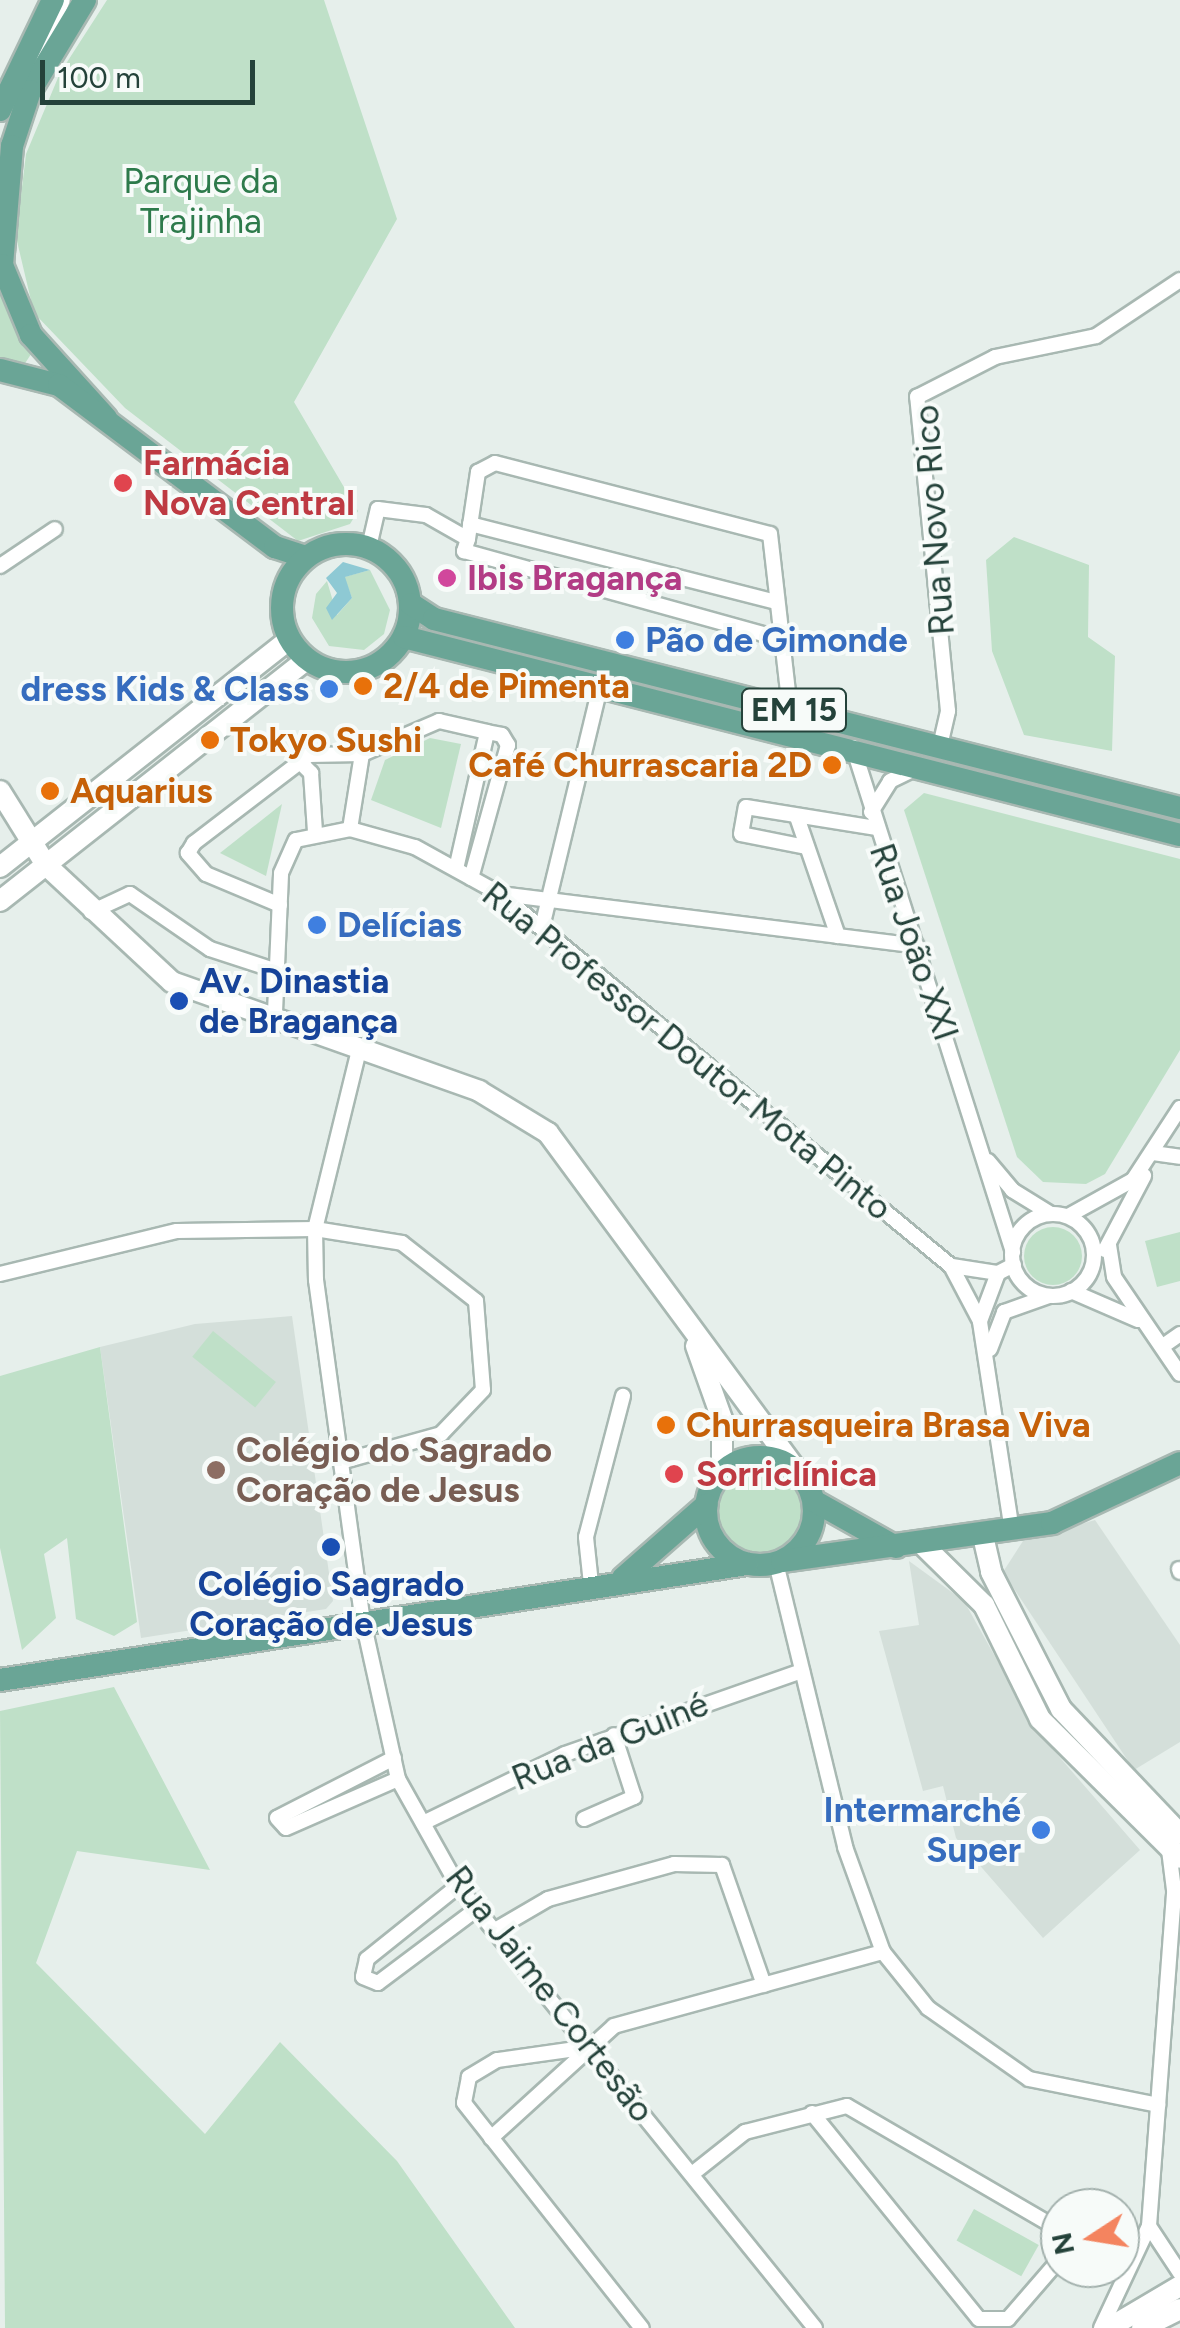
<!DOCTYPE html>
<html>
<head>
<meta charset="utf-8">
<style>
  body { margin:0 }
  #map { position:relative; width:1180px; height:2328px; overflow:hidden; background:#e6efeb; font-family:Figtree,sans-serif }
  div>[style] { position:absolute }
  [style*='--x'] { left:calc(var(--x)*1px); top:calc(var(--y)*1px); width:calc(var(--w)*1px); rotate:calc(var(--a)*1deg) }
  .built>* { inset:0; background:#d4dfda }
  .green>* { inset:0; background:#bfe0c8; transform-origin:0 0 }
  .round { border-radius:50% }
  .water>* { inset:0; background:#8ec9d4 }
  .roads { filter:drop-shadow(2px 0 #a8b8b2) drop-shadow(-2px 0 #a8b8b2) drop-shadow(0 2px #a8b8b2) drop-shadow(0 -2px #a8b8b2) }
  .street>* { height:14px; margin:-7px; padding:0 7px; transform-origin:7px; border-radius:7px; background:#fff }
  .street>.ring { margin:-7px; padding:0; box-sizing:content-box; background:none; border:14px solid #fff; border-radius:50% }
  .secondary>* { height:20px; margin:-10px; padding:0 10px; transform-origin:10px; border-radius:10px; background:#fff }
  .primary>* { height:22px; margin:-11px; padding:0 11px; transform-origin:11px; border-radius:11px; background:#6aa596 }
  .primary>.ring { margin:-11px; padding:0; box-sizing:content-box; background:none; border:22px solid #6aa596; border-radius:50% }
  .dots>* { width:28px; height:28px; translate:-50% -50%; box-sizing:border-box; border:5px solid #f7fbf9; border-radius:50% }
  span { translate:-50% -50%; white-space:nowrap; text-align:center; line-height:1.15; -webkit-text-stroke:8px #f7fbf9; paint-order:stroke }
  .shield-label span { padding:2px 8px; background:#f7fbf9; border:2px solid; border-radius:8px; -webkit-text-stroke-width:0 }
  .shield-label { font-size:32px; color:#24423a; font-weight:700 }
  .park-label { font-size:35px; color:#2d7a4b }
  .health-label { font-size:35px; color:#be3a42; font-weight:700 }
  .left { translate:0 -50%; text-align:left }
  .street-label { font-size:35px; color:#24423a }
  .hotel-label { font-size:35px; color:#b23c85; font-weight:700 }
  .shop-label { font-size:35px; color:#366cbe; font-weight:700 }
  .right { translate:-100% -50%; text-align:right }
  .food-label { font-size:35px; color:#c56008; font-weight:700 }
  .transit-label { font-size:35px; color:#164399; font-weight:700 }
  .education-label { font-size:35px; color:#785e54; font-weight:700 }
  .north { position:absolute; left:1040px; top:2188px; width:100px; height:100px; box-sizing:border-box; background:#f7fbf9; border:2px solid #a3b1ad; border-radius:50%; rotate:258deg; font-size:28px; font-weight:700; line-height:40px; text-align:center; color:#24423a }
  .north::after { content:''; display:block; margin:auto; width:35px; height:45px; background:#f4845f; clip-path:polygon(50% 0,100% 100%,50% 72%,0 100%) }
  .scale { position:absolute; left:40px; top:60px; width:215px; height:45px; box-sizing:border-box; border:5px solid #24423a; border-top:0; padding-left:12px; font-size:30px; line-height:35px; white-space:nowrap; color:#24423a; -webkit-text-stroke:8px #f7fbf9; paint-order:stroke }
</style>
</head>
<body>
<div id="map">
  <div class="built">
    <div style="clip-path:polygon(292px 1316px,333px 1601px,326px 1609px,141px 1638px,100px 1347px,195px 1324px)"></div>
    <div style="clip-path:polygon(1095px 1520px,1180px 1645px,1180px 1742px,1134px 1770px,1003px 1572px,1023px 1541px)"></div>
    <div style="clip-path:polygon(909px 1561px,964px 1601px,1036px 1730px,1140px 1850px,1043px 1938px,956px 1838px,943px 1786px,923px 1791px,879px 1631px,919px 1625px)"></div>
  </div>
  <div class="green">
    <div style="clip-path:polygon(107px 0,324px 0,397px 219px,294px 402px,358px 511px,350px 524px,298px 541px,125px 408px,34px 313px,16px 237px,26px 154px,60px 73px)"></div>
    <div style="clip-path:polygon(0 288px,33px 351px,24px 365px,0 361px)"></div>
    <div style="clip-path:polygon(1014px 537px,1089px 565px,1088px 637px,1115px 656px,1112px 751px,1024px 735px,992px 651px,986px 560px)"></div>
    <div style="clip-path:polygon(370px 570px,390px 610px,384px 634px,364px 650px,329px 646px,312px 618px,316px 594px,327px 581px,337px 615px,352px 598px,344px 577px)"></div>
    <div style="clip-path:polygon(430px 738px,461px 744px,441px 828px,371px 800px,385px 760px)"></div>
    <div style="clip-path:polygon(924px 793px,1180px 859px,1180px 1050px,1105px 1174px,1086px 1184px,1043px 1182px,1017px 1157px,904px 810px)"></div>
    <div style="clip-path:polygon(282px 804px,266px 876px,220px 853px)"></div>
    <div class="round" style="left:1024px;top:1227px;width:58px;height:58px"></div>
    <div style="clip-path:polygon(1180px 1232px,1180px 1281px,1157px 1287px,1145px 1241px)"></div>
    <div style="left:213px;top:1331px;width:81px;height:33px;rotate:39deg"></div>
    <div style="clip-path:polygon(100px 1347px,137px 1622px,114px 1636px,76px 1619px,67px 1538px,44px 1554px,56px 1618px,22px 1650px,0 1548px,0 1376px)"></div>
    <div class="round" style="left:715px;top:1468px;width:86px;height:86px"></div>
    <div style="clip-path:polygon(114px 1687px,210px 1870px,77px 1851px,36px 1963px,205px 2134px,280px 2042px,397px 2161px,515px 2328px,5px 2328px,0 1711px)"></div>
    <div style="left:974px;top:2209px;width:74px;height:36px;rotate:29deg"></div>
  </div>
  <div class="water">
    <div style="clip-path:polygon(343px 562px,370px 570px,345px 577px,352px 598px,332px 620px,326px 608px,337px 593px,326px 578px)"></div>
  </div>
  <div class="roads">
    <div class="street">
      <div style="--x:41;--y:53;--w:57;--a:-67.5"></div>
      <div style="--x:470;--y:524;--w:317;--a:14.3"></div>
      <div style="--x:468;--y:539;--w:13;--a:108"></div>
      <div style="--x:464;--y:551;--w:330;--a:15.5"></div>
      <div style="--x:369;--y:547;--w:39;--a:-77"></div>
      <div style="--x:378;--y:509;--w:48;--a:7.1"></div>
      <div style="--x:426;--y:515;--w:48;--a:29.7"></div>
      <div style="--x:468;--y:539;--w:68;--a:-81.5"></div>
      <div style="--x:478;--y:472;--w:19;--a:-28"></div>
      <div style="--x:495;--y:463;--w:284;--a:14.5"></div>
      <div style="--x:770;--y:534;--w:176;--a:83.5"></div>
      <div style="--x:0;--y:566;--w:66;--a:-33.9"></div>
      <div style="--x:940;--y:746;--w:36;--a:-77"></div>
      <div style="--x:948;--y:711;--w:316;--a:-95.6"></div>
      <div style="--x:917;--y:397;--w:88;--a:-27.1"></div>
      <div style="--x:995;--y:357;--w:103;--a:-11.7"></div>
      <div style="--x:1096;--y:336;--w:101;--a:-33.7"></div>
      <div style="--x:853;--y:747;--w:530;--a:72.42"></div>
      <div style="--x:300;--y:762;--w:16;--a:45"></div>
      <div style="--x:311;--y:773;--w:59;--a:86.1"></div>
      <div style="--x:871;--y:812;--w:36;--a:-58"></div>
      <div style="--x:890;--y:781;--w:28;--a:-26"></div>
      <div style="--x:797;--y:817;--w:126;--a:71"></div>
      <div style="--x:350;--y:829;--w:76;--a:-80.9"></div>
      <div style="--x:806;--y:847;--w:66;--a:-168.7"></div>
      <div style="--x:741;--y:834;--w:27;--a:-80"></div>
      <div style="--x:746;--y:807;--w:131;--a:9.2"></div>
      <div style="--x:456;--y:869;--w:140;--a:-77.2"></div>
      <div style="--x:487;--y:732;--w:15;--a:11"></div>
      <div style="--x:502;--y:735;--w:12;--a:59"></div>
      <div style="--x:508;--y:745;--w:138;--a:105.5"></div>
      <div style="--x:501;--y:894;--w:419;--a:7.1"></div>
      <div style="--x:280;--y:905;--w:80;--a:-157.3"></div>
      <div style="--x:206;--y:874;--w:28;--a:-131"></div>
      <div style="--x:188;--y:853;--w:12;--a:-59"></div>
      <div style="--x:194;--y:843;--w:145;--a:-37.4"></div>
      <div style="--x:309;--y:755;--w:53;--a:-1.1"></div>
      <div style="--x:362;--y:754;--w:84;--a:-23.2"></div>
      <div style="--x:439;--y:721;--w:49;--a:12.9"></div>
      <div style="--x:91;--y:912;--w:43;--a:-24.8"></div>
      <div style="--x:130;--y:894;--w:97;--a:34.5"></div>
      <div style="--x:210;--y:949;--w:71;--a:18.2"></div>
      <div style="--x:542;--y:927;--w:247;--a:-76.4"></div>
      <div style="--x:275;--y:1012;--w:139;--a:-87.5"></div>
      <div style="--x:281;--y:873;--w:36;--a:-66"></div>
      <div style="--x:296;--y:840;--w:55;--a:-11.5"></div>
      <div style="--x:350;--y:829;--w:67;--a:15.5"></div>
      <div style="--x:415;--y:847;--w:97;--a:28.9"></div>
      <div style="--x:500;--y:894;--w:585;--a:39.52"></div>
      <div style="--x:951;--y:1266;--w:62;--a:62.2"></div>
      <div style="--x:360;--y:1046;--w:188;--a:103.8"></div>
      <div style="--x:315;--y:1229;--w:51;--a:88.9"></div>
      <div style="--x:316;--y:1280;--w:344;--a:82.2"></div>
      <div style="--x:363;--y:1621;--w:162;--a:77.5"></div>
      <div style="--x:398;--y:1779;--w:123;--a:60.7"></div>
      <div style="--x:458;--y:1886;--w:568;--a:51.07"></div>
      <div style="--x:1153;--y:1153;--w:27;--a:8"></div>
      <div style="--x:988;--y:1161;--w:38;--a:50"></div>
      <div style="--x:1012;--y:1190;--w:46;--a:31.6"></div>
      <div class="ring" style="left:1012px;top:1214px;width:68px;height:68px"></div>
      <div style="--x:1068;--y:1216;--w:74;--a:-29"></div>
      <div style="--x:1133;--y:1180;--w:86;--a:-56.9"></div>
      <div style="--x:1109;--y:1245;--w:32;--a:81"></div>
      <div style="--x:1114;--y:1277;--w:117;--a:55.8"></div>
      <div style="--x:1105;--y:1250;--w:84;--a:-62.2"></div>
      <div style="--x:952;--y:1266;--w:47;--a:8.7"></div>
      <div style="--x:0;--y:1274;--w:182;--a:-13.7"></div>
      <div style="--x:177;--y:1231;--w:138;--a:-0.8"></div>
      <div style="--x:315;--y:1229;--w:88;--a:9.1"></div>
      <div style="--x:402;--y:1243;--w:94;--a:38.1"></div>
      <div style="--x:476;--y:1301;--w:89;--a:85.5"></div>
      <div style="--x:483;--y:1390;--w:61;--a:133.7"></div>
      <div style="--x:441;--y:1434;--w:101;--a:164.4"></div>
      <div style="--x:1071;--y:1291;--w:73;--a:23.4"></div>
      <div style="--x:1163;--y:1346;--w:21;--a:-35"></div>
      <div style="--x:990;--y:1349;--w:40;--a:-69"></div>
      <div style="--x:1004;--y:1312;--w:48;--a:-19.6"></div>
      <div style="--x:1012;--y:1531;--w:212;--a:-98.7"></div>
      <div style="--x:980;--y:1321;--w:51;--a:-69.4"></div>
      <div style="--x:998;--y:1273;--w:18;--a:-27"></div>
      <div style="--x:776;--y:1563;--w:292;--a:76.3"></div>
      <div style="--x:845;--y:1847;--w:112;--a:70.1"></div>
      <div style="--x:883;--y:1952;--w:72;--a:51.2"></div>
      <div style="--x:928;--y:2008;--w:123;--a:35.1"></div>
      <div style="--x:1029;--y:2079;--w:132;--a:11.4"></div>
      <div style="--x:1179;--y:1569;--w:3;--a:72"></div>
      <div style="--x:591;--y:1584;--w:47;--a:-96.1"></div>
      <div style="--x:586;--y:1537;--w:146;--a:-75.3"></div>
      <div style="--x:394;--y:1758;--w:131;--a:152.9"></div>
      <div style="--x:277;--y:1818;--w:13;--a:48"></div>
      <div style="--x:286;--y:1828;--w:122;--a:-23.6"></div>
      <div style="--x:584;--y:1819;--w:55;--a:-23.7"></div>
      <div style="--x:634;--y:1797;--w:65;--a:-107.9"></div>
      <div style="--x:423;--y:1823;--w:158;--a:-25.9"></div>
      <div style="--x:565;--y:1754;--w:251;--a:-19.3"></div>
      <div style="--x:458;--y:1886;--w:117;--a:141.3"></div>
      <div style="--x:367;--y:1959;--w:18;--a:103"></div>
      <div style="--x:363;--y:1977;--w:16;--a:22"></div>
      <div style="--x:378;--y:1983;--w:124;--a:-36.8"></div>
      <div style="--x:495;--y:1930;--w:61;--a:-30.3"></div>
      <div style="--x:548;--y:1899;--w:131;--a:-15.5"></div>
      <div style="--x:674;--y:1864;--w:48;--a:1.2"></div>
      <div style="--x:722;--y:1865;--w:127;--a:70.7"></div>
      <div style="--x:590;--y:2047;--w:94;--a:172"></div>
      <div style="--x:497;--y:2060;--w:33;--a:149"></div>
      <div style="--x:469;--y:2077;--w:26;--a:101"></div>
      <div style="--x:464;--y:2103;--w:287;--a:51.7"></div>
      <div style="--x:812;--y:2113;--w:265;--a:51"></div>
      <div style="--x:979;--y:2319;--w:29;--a:0"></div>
      <div style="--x:1008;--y:2319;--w:79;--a:-49.1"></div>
      <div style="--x:491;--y:2138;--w:166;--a:-42.3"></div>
      <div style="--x:614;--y:2026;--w:279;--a:-15.4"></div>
      <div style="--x:692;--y:2174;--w:68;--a:-38.4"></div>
      <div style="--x:745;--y:2132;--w:105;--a:-14.3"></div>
      <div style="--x:847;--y:2106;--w:238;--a:30.2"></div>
      <div style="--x:1053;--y:2226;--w:22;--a:72"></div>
      <div style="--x:1149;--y:2226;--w:56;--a:56.6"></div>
      <div style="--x:1101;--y:2328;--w:113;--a:-64.8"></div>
      <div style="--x:1149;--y:2226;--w:337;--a:-85.7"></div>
      <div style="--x:1174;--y:1890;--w:40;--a:-97.1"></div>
    </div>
    <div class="secondary">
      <div style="--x:0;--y:791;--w:87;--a:58.1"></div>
      <div style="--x:46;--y:865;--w:172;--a:42.9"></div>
      <div style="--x:172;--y:982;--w:326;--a:19.5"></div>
      <div style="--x:479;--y:1091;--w:81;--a:31.3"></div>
      <div style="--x:548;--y:1133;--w:416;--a:53.6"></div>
      <div style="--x:0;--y:867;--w:369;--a:-38.2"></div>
      <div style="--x:0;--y:901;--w:391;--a:-38.2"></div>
      <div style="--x:696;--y:1346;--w:77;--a:70.4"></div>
      <div style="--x:722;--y:1419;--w:52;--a:90"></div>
      <div style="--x:983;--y:1536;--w:37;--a:77"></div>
      <div style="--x:991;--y:1572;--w:154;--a:62.9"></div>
      <div style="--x:1061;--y:1709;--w:173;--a:46.4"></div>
      <div style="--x:923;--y:1545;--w:86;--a:44.5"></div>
      <div style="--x:984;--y:1605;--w:127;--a:63.8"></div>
      <div style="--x:1040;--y:1719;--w:197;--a:44.8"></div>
      <div style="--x:1109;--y:2328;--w:82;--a:-30.6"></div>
      <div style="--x:1142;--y:2328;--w:42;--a:-26.6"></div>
    </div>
    <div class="primary">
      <div style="--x:85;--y:0;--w:106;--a:121.1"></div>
      <div style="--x:30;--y:91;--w:58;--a:108.1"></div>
      <div style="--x:12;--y:146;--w:119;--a:94.8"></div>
      <div style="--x:2;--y:265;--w:76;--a:67.5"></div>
      <div style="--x:31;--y:335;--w:112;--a:47.9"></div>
      <div style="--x:0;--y:110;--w:122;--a:-64.3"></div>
      <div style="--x:0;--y:370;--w:61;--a:14.3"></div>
      <div style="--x:59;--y:385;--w:270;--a:36.9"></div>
      <div style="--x:275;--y:547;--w:33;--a:18"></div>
      <div class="ring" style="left:282px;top:544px;width:106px;height:106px"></div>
      <div style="--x:411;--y:604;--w:27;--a:33"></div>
      <div style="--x:434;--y:619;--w:770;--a:14.22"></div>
      <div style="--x:404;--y:637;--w:801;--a:14.31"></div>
      <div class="ring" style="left:706px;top:1457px;width:86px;height:86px"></div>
      <div style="--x:814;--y:1501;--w:94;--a:29.3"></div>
      <div style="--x:782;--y:1561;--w:273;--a:-8"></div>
      <div style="--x:1052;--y:1523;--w:141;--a:-25.1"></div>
      <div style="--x:623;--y:1578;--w:111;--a:-41.3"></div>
      <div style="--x:0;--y:1680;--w:756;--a:-8.83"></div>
    </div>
  </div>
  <div class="dots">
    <div style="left:123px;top:483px;background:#e0444e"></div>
    <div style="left:447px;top:578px;background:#d1479c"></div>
    <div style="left:625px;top:640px;background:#3f7fe0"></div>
    <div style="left:363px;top:686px;background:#e8710a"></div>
    <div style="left:329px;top:689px;background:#3f7fe0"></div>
    <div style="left:210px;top:740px;background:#e8710a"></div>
    <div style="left:832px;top:765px;background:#e8710a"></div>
    <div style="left:50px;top:791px;background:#e8710a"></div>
    <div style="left:317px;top:925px;background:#3f7fe0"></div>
    <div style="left:179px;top:1001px;background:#1a4fb4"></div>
    <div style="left:666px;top:1425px;background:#e8710a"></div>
    <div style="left:216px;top:1470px;background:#8d6e63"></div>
    <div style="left:674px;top:1474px;background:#e0444e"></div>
    <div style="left:331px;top:1547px;background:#1a4fb4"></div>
    <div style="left:1041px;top:1830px;background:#3f7fe0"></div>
  </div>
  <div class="shield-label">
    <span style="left:794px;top:710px">EM 15</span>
  </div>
  <div class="park-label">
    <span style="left:201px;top:201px">Parque da<br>Trajinha</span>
  </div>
  <div class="health-label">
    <span class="left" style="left:143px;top:483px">Farmácia<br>Nova Central</span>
    <span class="left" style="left:696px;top:1474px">Sorriclínica</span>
  </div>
  <div class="street-label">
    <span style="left:934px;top:520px;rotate:-94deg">Rua Novo Rico</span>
    <span style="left:914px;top:942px;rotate:71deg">Rua João XXI</span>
    <span style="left:687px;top:1051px;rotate:39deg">Rua Professor Doutor Mota Pinto</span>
    <span style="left:610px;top:1741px;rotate:-22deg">Rua da Guiné</span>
    <span style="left:550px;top:1994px;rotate:52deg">Rua Jaime Cortesão</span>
  </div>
  <div class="hotel-label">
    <span class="left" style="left:467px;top:578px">Ibis Bragança</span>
  </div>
  <div class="shop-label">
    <span class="left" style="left:645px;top:640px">Pão de Gimonde</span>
    <span class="right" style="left:309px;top:689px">dress Kids &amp; Class</span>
    <span class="left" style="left:337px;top:925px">Delícias</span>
    <span class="right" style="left:1021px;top:1830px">Intermarché<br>Super</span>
  </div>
  <div class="food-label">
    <span class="left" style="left:383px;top:686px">2/4 de Pimenta</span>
    <span class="left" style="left:230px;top:740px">Tokyo Sushi</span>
    <span class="right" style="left:812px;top:765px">Café Churrascaria 2D</span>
    <span class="left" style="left:70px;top:791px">Aquarius</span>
    <span class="left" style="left:686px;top:1425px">Churrasqueira Brasa Viva</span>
  </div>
  <div class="transit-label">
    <span class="left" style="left:199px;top:1001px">Av. Dinastia<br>de Bragança</span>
    <span style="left:331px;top:1604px">Colégio Sagrado<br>Coração de Jesus</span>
  </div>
  <div class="education-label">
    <span class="left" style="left:236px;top:1470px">Colégio do Sagrado<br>Coração de Jesus</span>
  </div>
  <div class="north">N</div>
  <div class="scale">100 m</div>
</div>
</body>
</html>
